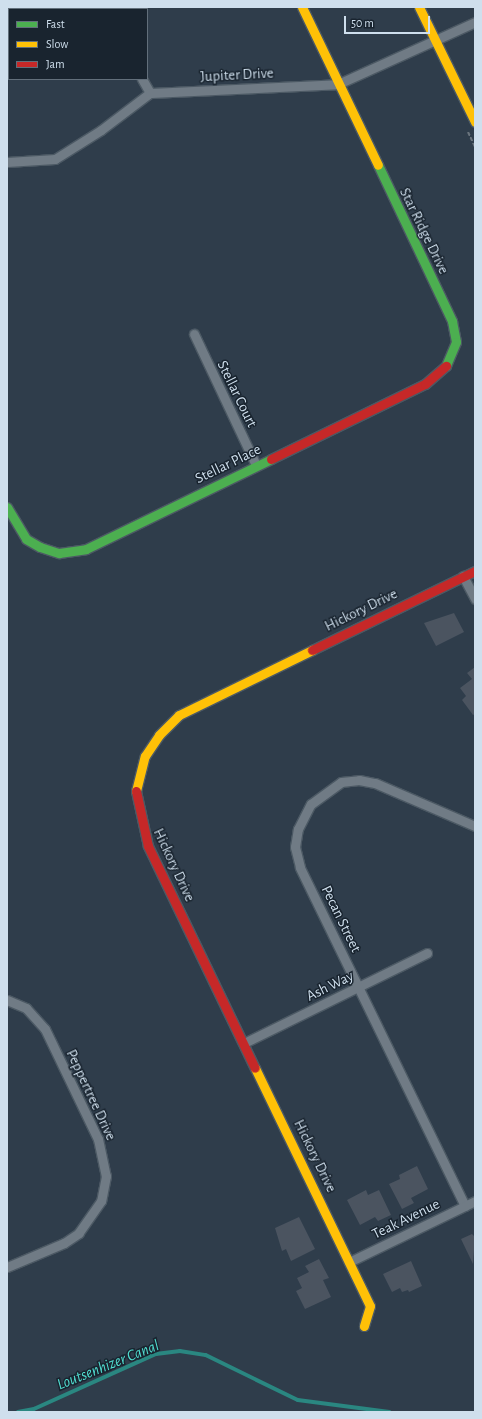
<!DOCTYPE html>
<html>
<head>
<meta charset="utf-8">
<style>
  body { margin:0 }
  #map { position:relative; width:482px; height:1419px; overflow:hidden; background:#2f3d4b; font-family:"Alegreya Sans",sans-serif }
  div>[style] { position:absolute }
  [style*='--x'] { left:calc(var(--x)*1px); top:calc(var(--y)*1px); width:calc(var(--w)*1px); rotate:calc(var(--a)*1deg) }
  .stream>* { height:3.5px; margin:-1.75px; padding:0 1.75px; transform-origin:1.75px; border-radius:1.75px; background:#2a8781 }
  .building>* { inset:0; background:#4b5460 }
  .path>* { height:2px; margin-top:-1px; transform-origin:0; background:repeating-linear-gradient(90deg,#6a747d 0 4px,transparent 0 6px) }
  .roads { filter:drop-shadow(1px 0 #4c5964) drop-shadow(-1px 0 #4c5964) drop-shadow(0 1px #4c5964) drop-shadow(0 -1px #4c5964) }
  .street>* { height:9px; margin:-4.5px; padding:0 4.5px; transform-origin:4.5px; border-radius:4.5px; background:#707b85 }
  .fast>* { height:9px; margin:-4.5px; padding:0 4.5px; transform-origin:4.5px; border-radius:4.5px; background:#4caf50 }
  .slow>* { height:9px; margin:-4.5px; padding:0 4.5px; transform-origin:4.5px; border-radius:4.5px; background:#ffc107 }
  .jam>* { height:9px; margin:-4.5px; padding:0 4.5px; transform-origin:4.5px; border-radius:4.5px; background:#c62828 }
  span { translate:-50% -50%; white-space:nowrap; text-align:center; line-height:1.15; -webkit-text-stroke:3px #19242f; paint-order:stroke }
  .street-label { font-size:15px; color:#cfdfed }
  .water-label { font-size:16px; color:#51ddd0; font-style:italic }
  .frame { position:absolute; inset:0; border:8px solid #cfdfed; pointer-events:none }
  .legend { position:absolute; left:8px; top:8px; width:140px; height:72px; box-sizing:border-box; background:#19242f; border:1px solid #626f7b; margin:0; padding:5px 7px; list-style:none; font-size:12px; color:#cfdfed }
  .legend li { display:flex; align-items:center; gap:8px; height:20px }
  .legend b { width:20px; border:1px solid #626f7b }
  .scale { position:absolute; left:344px; top:16px; width:86px; height:18px; box-sizing:border-box; border:2px solid #cfdfed; border-top:0; padding-left:5px; font-size:12px; line-height:14px; white-space:nowrap; color:#cfdfed; -webkit-text-stroke:3px #19242f; paint-order:stroke }
</style>
</head>
<body>
<div id="map">
  <div class="stream">
    <div style="--x:18;--y:1412;--w:16;--a:-11"></div>
    <div style="--x:34;--y:1409;--w:134;--a:-24.3"></div>
    <div style="--x:156;--y:1354;--w:24;--a:-7"></div>
    <div style="--x:180;--y:1351;--w:26;--a:9"></div>
    <div style="--x:206;--y:1355;--w:102;--a:26.1"></div>
    <div style="--x:298;--y:1400;--w:92;--a:7.5"></div>
  </div>
  <div class="building">
    <div style="clip-path:polygon(454px 613px,464px 632px,436px 646px,424px 623px)"></div>
    <div style="clip-path:polygon(475px 667px,475px 714px,473px 715px,462px 700px,466px 696px,460px 688px,472px 679px,467px 673px)"></div>
    <div style="clip-path:polygon(417px 1166px,428px 1189px,411px 1198px,414px 1203px,402px 1209px,389px 1184px,400px 1179px,399px 1175px)"></div>
    <div style="clip-path:polygon(366px 1190px,368px 1195px,379px 1190px,391px 1215px,378px 1221px,375px 1217px,360px 1225px,347px 1200px)"></div>
    <div style="clip-path:polygon(299px 1217px,315px 1249px,291px 1261px,286px 1249px,282px 1251px,275px 1228px)"></div>
    <div style="clip-path:polygon(472px 1234px,475px 1237px,473px 1264px,461px 1239px)"></div>
    <div style="clip-path:polygon(319px 1259px,329px 1278px,323px 1280px,331px 1297px,305px 1309px,296px 1291px,302px 1288px,297px 1278px,309px 1272px,305px 1266px)"></div>
    <div style="clip-path:polygon(411px 1261px,422px 1286px,409px 1292px,408px 1290px,402px 1292px,400px 1288px,392px 1292px,383px 1274px)"></div>
  </div>
  <div class="path">
    <div style="--x:468;--y:132;--w:17;--a:65"></div>
  </div>
  <div class="roads">
    <div class="street">
      <div style="--x:142;--y:79;--w:16;--a:60"></div>
      <div style="--x:7;--y:162;--w:48;--a:-3.6"></div>
      <div style="--x:55;--y:159;--w:54;--a:-32.2"></div>
      <div style="--x:101;--y:130;--w:61;--a:-37.1"></div>
      <div style="--x:150;--y:93;--w:188;--a:-2.7"></div>
      <div style="--x:338;--y:84;--w:150;--a:-24.3"></div>
      <div style="--x:194;--y:334;--w:145;--a:64.7"></div>
      <div style="--x:463;--y:576;--w:26;--a:62"></div>
      <div style="--x:7;--y:1000;--w:21;--a:23"></div>
      <div style="--x:26;--y:1008;--w:28;--a:48"></div>
      <div style="--x:45;--y:1029;--w:122;--a:64.3"></div>
      <div style="--x:98;--y:1139;--w:38;--a:78"></div>
      <div style="--x:106;--y:1176;--w:25;--a:101"></div>
      <div style="--x:101;--y:1201;--w:39;--a:125"></div>
      <div style="--x:79;--y:1233;--w:18;--a:146"></div>
      <div style="--x:64;--y:1243;--w:62;--a:157.2"></div>
      <div style="--x:244;--y:1043;--w:204;--a:-26.2"></div>
      <div style="--x:465;--y:1206;--w:377;--a:-116"></div>
      <div style="--x:300;--y:867;--w:21;--a:-104"></div>
      <div style="--x:295;--y:847;--w:18;--a:-81"></div>
      <div style="--x:298;--y:829;--w:28;--a:-63"></div>
      <div style="--x:311;--y:804;--w:37;--a:-36"></div>
      <div style="--x:341;--y:782;--w:18;--a:-6"></div>
      <div style="--x:359;--y:780;--w:16;--a:11"></div>
      <div style="--x:375;--y:783;--w:109;--a:23.3"></div>
      <div style="--x:349;--y:1262;--w:140;--a:-25.8"></div>
    </div>
    <div class="fast">
      <div style="--x:378;--y:165;--w:173;--a:64.6"></div>
      <div style="--x:452;--y:321;--w:21;--a:79"></div>
      <div style="--x:456;--y:342;--w:26;--a:113"></div>
      <div style="--x:7;--y:507;--w:37;--a:59"></div>
      <div style="--x:26;--y:539;--w:16;--a:30"></div>
      <div style="--x:40;--y:547;--w:20;--a:18"></div>
      <div style="--x:59;--y:553;--w:27;--a:-8"></div>
      <div style="--x:86;--y:549;--w:206;--a:-25.9"></div>
    </div>
    <div class="slow">
      <div style="--x:302;--y:7;--w:175;--a:64.3"></div>
      <div style="--x:419;--y:7;--w:128;--a:64"></div>
      <div style="--x:136;--y:791;--w:36;--a:-76"></div>
      <div style="--x:145;--y:756;--w:25;--a:-56"></div>
      <div style="--x:159;--y:735;--w:28;--a:-45"></div>
      <div style="--x:179;--y:715;--w:148;--a:-26"></div>
      <div style="--x:255;--y:1068;--w:264;--a:64.2"></div>
      <div style="--x:370;--y:1306;--w:21;--a:107"></div>
    </div>
    <div class="jam">
      <div style="--x:271;--y:459;--w:171;--a:-26"></div>
      <div style="--x:425;--y:384;--w:28;--a:-41"></div>
      <div style="--x:312;--y:650;--w:181;--a:-25.9"></div>
      <div style="--x:136;--y:791;--w:56;--a:77.7"></div>
      <div style="--x:148;--y:846;--w:246;--a:64.3"></div>
    </div>
  </div>
  <div class="street-label">
    <span style="left:237px;top:75px;rotate:-3deg">Jupiter Drive</span>
    <span style="left:424px;top:231px;rotate:64deg">Star Ridge Drive</span>
    <span style="left:237px;top:394px;rotate:64deg">Stellar Court</span>
    <span style="left:228px;top:464px;rotate:-26deg">Stellar Place</span>
    <span style="left:361px;top:610px;rotate:-26deg">Hickory Drive</span>
    <span style="left:174px;top:865px;rotate:65deg">Hickory Drive</span>
    <span style="left:341px;top:919px;rotate:64deg">Pecan Street</span>
    <span style="left:330px;top:986px;rotate:-26deg">Ash Way</span>
    <span style="left:91px;top:1095px;rotate:65deg">Peppertree Drive</span>
    <span style="left:315px;top:1156px;rotate:64deg">Hickory Drive</span>
    <span style="left:406px;top:1219px;rotate:-26deg">Teak Avenue</span>
  </div>
  <div class="water-label">
    <span style="left:108px;top:1365px;rotate:-22deg">Loutsenhizer Canal</span>
  </div>
  <div class="frame"></div>
  <ul class="legend">
  <li><b style="height:5px;background:#4caf50"></b>Fast</li>
  <li><b style="height:5px;background:#ffc107"></b>Slow</li>
  <li><b style="height:5px;background:#c62828"></b>Jam</li>
  </ul>
  <div class="scale">50 m</div>
</div>
</body>
</html>
